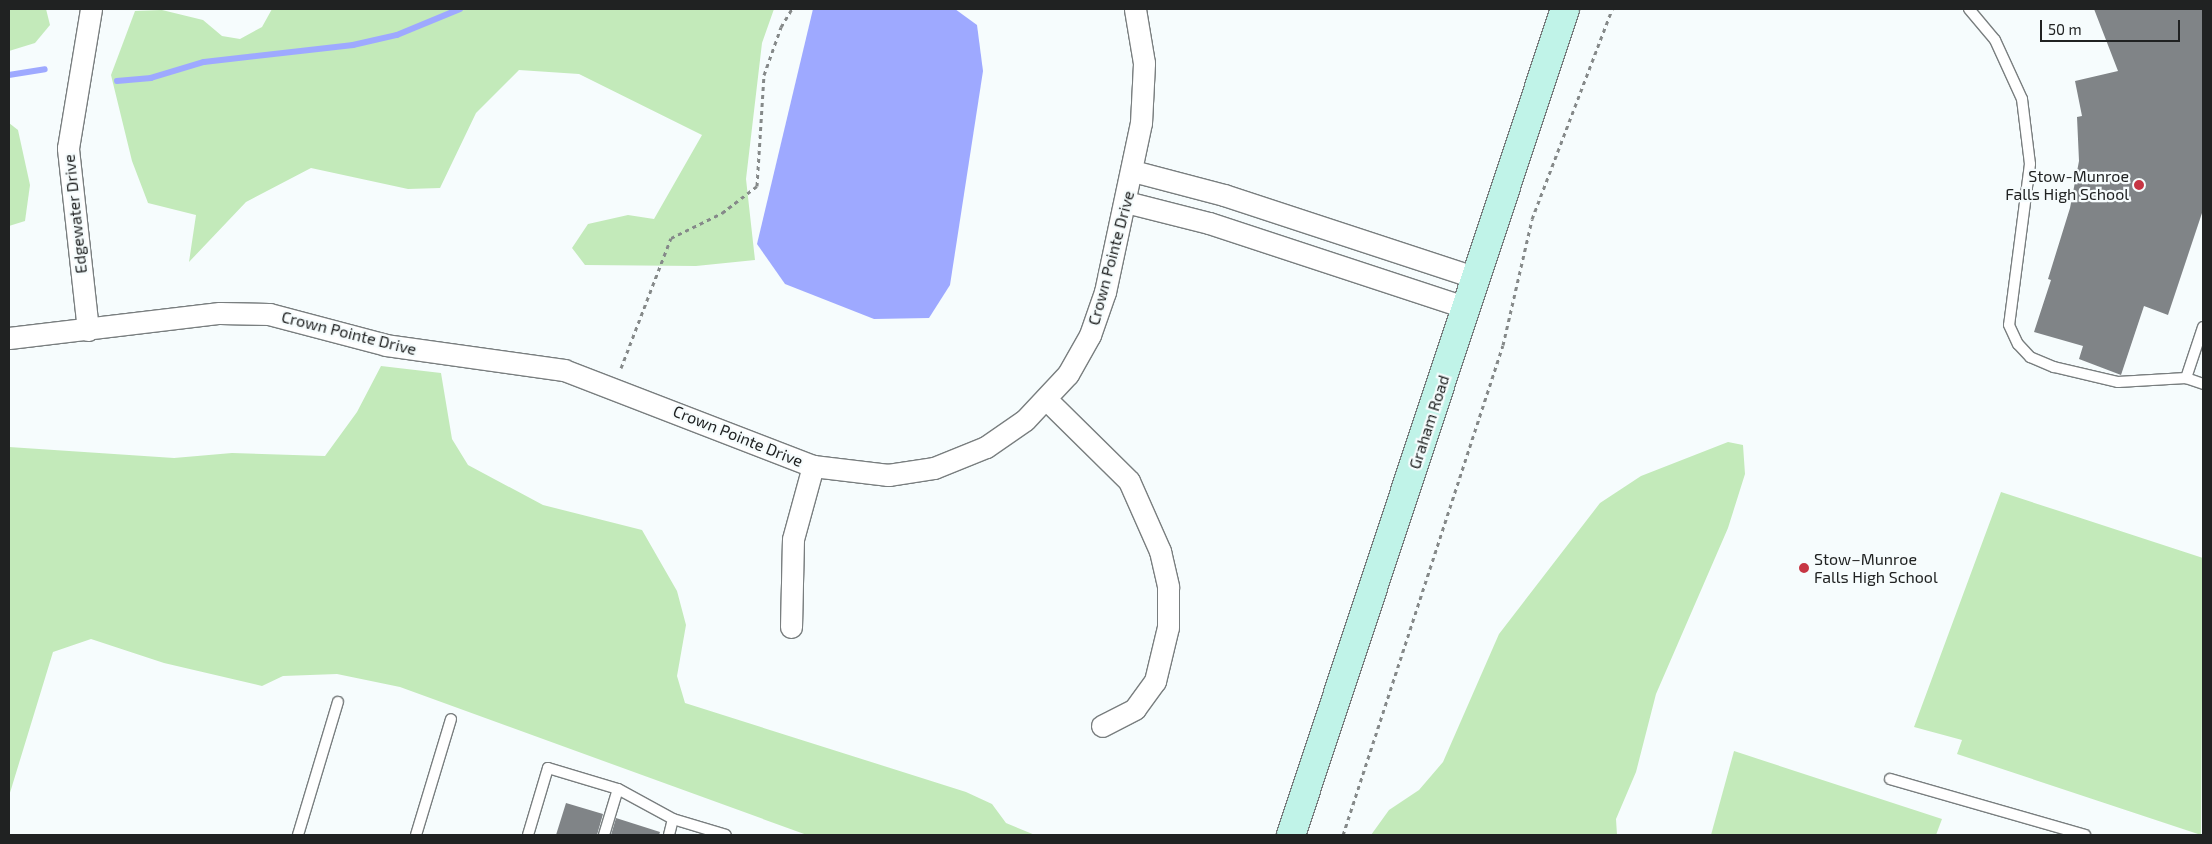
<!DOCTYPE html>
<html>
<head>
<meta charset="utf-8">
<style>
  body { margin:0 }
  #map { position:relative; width:2212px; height:844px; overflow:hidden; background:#f6fcfd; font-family:"Exo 2",sans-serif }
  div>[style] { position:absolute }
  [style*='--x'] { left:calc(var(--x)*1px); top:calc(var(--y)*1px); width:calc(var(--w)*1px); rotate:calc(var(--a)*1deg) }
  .green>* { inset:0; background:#c3eaba }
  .water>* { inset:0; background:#9ea9ff }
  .stream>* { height:5.5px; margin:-2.75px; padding:0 2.75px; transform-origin:2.75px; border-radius:2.75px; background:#9ea9ff }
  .building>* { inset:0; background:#808487 }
  .path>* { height:3px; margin-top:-1.5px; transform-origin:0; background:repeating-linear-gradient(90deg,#858989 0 4px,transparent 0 8px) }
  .roads { filter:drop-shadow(1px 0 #797e7f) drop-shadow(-1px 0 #797e7f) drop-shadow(0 1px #797e7f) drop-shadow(0 -1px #797e7f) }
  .lane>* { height:10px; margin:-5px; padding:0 5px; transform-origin:5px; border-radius:5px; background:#fff }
  .street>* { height:21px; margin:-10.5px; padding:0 10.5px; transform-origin:10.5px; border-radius:10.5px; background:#fff }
  .secondary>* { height:28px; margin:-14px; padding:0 14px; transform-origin:14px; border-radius:14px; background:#c0f3e8 }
  .dots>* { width:14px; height:14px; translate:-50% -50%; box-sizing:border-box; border:2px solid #f6fcfd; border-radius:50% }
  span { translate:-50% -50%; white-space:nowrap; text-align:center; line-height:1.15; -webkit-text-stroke:4.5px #f6fcfd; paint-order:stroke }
  .poi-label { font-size:16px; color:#202222 }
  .right { translate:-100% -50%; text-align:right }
  .left { translate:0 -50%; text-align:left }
  .street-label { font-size:16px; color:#202222 }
  .frame { position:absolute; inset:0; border:10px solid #202222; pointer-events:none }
  .scale { position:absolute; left:2040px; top:20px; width:140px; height:22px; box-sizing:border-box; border:2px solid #202222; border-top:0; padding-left:6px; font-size:15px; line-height:18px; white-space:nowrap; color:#202222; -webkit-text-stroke:4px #f6fcfd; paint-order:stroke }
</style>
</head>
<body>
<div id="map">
  <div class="green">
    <div style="clip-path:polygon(9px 9px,46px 9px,50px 25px,35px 43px,9px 51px)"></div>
    <div style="clip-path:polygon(272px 9px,774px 9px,762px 43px,746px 179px,755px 260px,696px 266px,585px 265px,572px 248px,588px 224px,628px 215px,654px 219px,702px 135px,579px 74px,519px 70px,476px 113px,440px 188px,408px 189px,311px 168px,246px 202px,189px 262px,196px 215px,148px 203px,132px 161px,111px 75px,135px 11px,162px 10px,203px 20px,222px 36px,240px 39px,262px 27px)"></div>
    <div style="clip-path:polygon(9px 123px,18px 130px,30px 185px,25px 221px,9px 226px)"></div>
    <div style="clip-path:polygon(381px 366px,441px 373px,452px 439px,468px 465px,543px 505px,642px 530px,677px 591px,686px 625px,677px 676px,685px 703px,966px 792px,992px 804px,1006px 823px,1035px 835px,807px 835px,400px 687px,337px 674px,283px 676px,262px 686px,164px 663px,91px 639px,53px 652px,9px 796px,9px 447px,174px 458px,232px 453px,325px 456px,357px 412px)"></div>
    <div style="clip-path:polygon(1728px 442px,1743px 445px,1745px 474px,1728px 528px,1656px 694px,1636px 772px,1616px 819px,1617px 835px,1371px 835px,1389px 810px,1419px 790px,1443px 762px,1499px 634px,1600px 503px,1641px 476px)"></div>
    <div style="clip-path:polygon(2001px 492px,2203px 558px,2201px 835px,1957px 754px,1962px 740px,1914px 727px)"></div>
    <div style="clip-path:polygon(1734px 751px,1942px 819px,1936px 835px,1711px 835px)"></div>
  </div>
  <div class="water">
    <div style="clip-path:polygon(813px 9px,955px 9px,977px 25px,983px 71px,950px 285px,929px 318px,874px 319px,785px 284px,757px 244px)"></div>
  </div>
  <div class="stream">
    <div style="--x:9;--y:75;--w:36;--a:-9"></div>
    <div style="--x:117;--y:81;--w:34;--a:-5"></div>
    <div style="--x:151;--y:78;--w:55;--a:-16.8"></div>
    <div style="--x:204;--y:62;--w:150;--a:-6.5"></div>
    <div style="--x:353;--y:45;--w:45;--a:-12.8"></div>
    <div style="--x:397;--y:35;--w:68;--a:-22.4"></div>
  </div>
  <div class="building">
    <div style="clip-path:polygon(2094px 9px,2203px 9px,2203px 210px,2168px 315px,2144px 306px,2121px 375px,2079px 359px,2083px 346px,2034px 332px,2051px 280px,2048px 279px,2070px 208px,2079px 161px,2077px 117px,2082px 116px,2075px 81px,2118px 71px)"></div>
    <div style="clip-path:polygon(566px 803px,603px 814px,597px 835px,556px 835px)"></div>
    <div style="clip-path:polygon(616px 818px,660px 832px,659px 835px,611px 835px)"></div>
  </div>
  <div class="path">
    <div style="--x:621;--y:368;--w:139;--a:-69"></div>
    <div style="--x:671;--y:238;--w:57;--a:-26.1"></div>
    <div style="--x:722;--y:213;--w:44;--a:-37.6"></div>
    <div style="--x:757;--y:186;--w:111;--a:-86.4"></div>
    <div style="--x:764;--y:75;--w:51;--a:-70.5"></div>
    <div style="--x:781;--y:27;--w:21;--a:-59"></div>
    <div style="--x:1343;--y:835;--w:515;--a:-71.92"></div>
    <div style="--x:1503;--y:345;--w:129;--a:-77"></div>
    <div style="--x:1532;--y:219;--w:225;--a:-69.1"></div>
  </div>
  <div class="roads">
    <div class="lane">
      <div style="--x:1969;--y:9;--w:40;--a:50"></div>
      <div style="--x:1995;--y:40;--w:65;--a:65.4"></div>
      <div style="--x:2022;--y:99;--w:65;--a:83"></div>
      <div style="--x:2030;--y:164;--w:162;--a:97.4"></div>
      <div style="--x:2009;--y:325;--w:21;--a:65"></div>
      <div style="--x:2018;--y:344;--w:18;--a:47"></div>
      <div style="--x:2030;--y:357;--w:26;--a:23"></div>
      <div style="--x:2054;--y:367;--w:66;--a:13.2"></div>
      <div style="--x:2118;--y:382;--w:68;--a:-3.4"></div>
      <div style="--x:2203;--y:327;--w:54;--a:108.4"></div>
      <div style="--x:2186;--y:378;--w:18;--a:19"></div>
      <div style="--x:1890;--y:779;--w:203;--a:16"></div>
      <div style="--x:298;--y:835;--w:139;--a:-73.3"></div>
      <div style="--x:416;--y:835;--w:121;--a:-73.2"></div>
      <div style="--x:528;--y:835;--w:70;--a:-73.4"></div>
      <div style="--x:548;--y:768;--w:73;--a:16.7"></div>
      <div style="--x:618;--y:789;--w:63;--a:28.6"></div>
      <div style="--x:604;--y:835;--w:48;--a:-73.1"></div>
      <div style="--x:669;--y:835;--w:16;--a:-76"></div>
      <div style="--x:673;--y:819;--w:55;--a:16.8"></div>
    </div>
    <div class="street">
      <div style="--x:1133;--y:171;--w:94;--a:14.8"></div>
      <div style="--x:1224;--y:195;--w:266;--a:18.2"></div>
      <div style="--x:1126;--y:202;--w:86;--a:14.2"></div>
      <div style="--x:1209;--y:223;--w:272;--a:18.2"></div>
      <div style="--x:88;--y:330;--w:183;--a:-96.3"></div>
      <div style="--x:68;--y:148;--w:141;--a:-80.6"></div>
      <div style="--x:9;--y:338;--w:212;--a:-6.8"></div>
      <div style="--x:220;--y:313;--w:49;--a:1.2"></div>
      <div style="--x:269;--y:314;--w:121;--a:14.8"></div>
      <div style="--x:386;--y:345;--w:180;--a:8"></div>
      <div style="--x:564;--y:370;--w:267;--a:21.1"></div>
      <div style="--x:813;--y:466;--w:76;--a:6.8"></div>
      <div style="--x:888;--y:475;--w:47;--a:-8.7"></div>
      <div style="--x:934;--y:468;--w:56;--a:-22"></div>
      <div style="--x:986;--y:447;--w:47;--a:-34.7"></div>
      <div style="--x:1025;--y:420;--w:63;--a:-46.9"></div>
      <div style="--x:1068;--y:374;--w:45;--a:-60.6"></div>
      <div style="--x:1090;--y:335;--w:46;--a:-70.8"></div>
      <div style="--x:1105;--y:292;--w:173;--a:-78"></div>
      <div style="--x:1141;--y:123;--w:60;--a:-87.1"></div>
      <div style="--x:1144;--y:63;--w:55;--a:-99.5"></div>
      <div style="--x:1047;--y:400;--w:115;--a:44.6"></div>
      <div style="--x:1129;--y:481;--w:77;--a:66.1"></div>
      <div style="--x:1160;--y:551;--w:37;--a:77"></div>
      <div style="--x:1168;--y:587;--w:40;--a:90"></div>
      <div style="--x:1168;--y:627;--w:56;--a:103.5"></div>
      <div style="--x:1155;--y:681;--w:34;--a:126"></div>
      <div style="--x:1135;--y:709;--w:37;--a:153"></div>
      <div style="--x:791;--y:627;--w:88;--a:-88.7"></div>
      <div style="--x:793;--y:539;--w:76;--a:-74.7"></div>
    </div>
    <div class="secondary">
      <div style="--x:1291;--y:835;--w:870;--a:-71.65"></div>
    </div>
  </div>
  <div class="dots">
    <div style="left:2139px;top:185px;background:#c63543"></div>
    <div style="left:1804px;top:568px;background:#c63543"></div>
  </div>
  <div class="poi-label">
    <span class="right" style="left:2129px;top:185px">Stow-Munroe<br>Falls High School</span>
    <span class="left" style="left:1814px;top:568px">Stow–Munroe<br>Falls High School</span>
  </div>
  <div class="street-label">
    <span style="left:75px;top:214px;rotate:-96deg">Edgewater Drive</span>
    <span style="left:1111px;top:258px;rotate:-75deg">Crown Pointe Drive</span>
    <span style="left:349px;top:333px;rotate:14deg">Crown Pointe Drive</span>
    <span style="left:1429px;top:422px;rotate:-72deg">Graham Road</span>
    <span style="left:738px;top:436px;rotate:22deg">Crown Pointe Drive</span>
  </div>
  <div class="frame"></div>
  <div class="scale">50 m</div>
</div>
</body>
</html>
